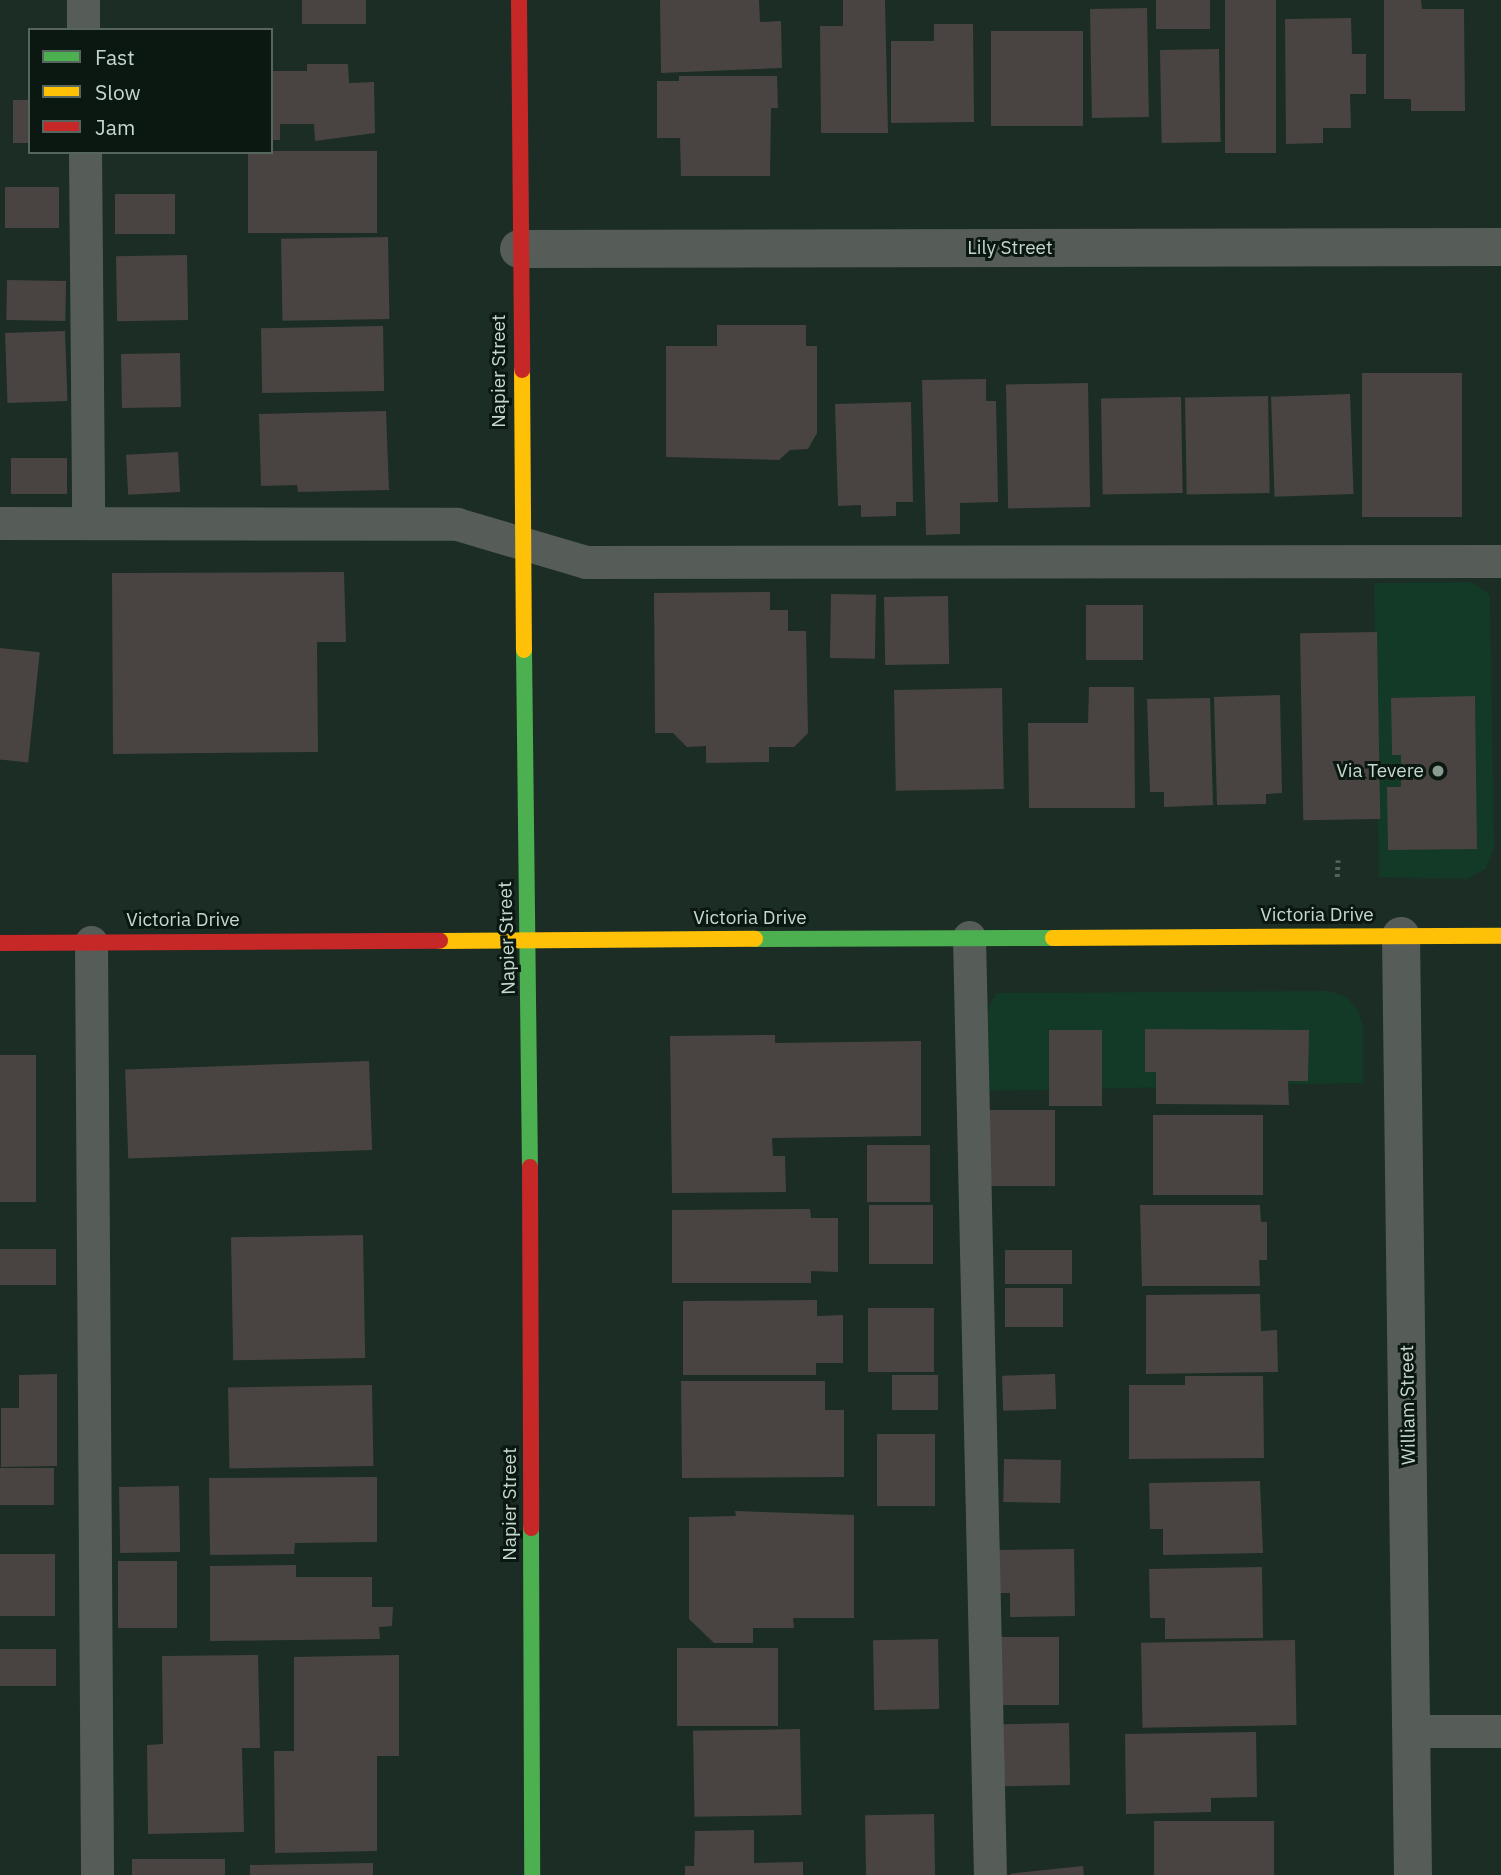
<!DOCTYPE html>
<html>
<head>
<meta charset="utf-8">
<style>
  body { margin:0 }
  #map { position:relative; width:1501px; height:1875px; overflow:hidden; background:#1b2d24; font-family:"IBM Plex Sans",sans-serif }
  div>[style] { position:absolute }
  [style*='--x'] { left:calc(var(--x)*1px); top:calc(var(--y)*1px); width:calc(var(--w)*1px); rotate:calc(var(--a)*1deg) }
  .built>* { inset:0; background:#133927 }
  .building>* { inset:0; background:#494441; transform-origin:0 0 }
  .path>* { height:4.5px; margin-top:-2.25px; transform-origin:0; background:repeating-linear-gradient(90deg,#575f5b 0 3.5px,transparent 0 7px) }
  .lane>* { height:33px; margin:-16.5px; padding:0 16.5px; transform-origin:16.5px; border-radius:16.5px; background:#565d59 }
  .street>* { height:38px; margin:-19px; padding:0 19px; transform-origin:19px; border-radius:19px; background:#565d59 }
  .fast>* { height:16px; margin:-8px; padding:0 8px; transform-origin:8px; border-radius:8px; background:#4caf50 }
  .slow>* { height:16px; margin:-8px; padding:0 8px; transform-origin:8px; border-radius:8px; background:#ffc107 }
  .jam>* { height:16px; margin:-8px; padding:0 8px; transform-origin:8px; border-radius:8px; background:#c62828 }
  .dots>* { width:19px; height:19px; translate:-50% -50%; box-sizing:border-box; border:4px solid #0b1811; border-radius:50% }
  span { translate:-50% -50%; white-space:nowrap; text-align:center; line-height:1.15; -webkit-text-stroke:6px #0b1811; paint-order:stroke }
  .street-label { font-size:19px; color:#c6d8ce }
  .poi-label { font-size:19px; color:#c6d8ce }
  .right { translate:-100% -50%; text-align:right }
  .legend { position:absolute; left:28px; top:28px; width:245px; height:126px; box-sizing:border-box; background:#0b1811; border:2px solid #56655d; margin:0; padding:9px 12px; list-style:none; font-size:21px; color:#c6d8ce }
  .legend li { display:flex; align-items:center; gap:14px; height:35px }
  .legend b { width:35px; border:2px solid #56655d }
</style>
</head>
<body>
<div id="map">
  <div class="built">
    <div style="clip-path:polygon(1472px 582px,1490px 595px,1494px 848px,1486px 869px,1467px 879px,1379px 877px,1374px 583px)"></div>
    <div style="clip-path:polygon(1330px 991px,1347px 997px,1358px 1010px,1363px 1027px,1363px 1083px,987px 1091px,988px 1009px,996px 993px)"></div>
  </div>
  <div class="building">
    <div style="left:302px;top:0;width:64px;height:24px"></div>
    <div style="clip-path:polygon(660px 0,759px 0,760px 22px,781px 21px,782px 68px,661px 73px)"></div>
    <div style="clip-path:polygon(843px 0,885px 0,888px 133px,821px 133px,820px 26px,843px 26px)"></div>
    <div style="left:1156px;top:0;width:54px;height:29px"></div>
    <div style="left:1225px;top:0;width:51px;height:153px"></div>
    <div style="clip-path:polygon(1384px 0,1421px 0,1422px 9px,1464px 9px,1465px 111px,1411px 111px,1411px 99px,1384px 99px)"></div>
    <div style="left:1147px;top:8px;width:109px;height:57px;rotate:89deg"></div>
    <div style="clip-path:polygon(1351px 18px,1352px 54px,1366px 54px,1366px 94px,1350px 94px,1351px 128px,1323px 128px,1323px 143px,1286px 144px,1285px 19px)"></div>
    <div style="clip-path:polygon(934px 24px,973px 24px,974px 122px,891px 123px,891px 41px,934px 41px)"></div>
    <div style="left:991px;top:31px;width:92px;height:95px"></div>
    <div style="left:1219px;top:49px;width:93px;height:59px;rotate:89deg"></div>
    <div style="clip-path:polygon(307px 64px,348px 64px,349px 83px,374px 82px,375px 133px,315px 141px,314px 124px,280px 124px,280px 140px,271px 140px,271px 71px,307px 71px)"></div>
    <div style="clip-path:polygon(679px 76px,777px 76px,778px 108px,771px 108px,770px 176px,681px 176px,680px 138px,657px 138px,657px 81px,679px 81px)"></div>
    <div style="left:13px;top:100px;width:17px;height:43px"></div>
    <div style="left:377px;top:151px;width:82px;height:129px;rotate:90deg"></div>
    <div style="left:5px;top:187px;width:54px;height:41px"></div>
    <div style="left:115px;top:194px;width:60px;height:40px"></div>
    <div style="left:388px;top:237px;width:82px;height:107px;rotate:89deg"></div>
    <div style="left:187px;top:255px;width:65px;height:71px;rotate:89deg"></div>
    <div style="left:66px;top:281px;width:40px;height:59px;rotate:91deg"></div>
    <div style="clip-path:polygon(717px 325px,806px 325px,806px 346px,817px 346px,817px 433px,808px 449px,790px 450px,779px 460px,666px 457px,666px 346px,717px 346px)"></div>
    <div style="left:383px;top:326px;width:65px;height:122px;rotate:89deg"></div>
    <div style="left:65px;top:331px;width:70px;height:60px;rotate:88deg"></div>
    <div style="left:180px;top:353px;width:54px;height:59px;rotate:89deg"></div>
    <div style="left:1462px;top:373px;width:144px;height:100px;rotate:90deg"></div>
    <div style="clip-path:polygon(986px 379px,986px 401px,996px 401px,998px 502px,960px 503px,960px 534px,926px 535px,922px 380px)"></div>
    <div style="left:1088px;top:383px;width:124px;height:82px;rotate:89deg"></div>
    <div style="left:1350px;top:394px;width:100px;height:79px;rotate:88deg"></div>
    <div style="left:1268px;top:396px;width:97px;height:83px;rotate:89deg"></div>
    <div style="left:1181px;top:397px;width:96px;height:80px;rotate:89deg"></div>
    <div style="clip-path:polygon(911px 402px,913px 502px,896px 502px,896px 516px,861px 517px,861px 505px,838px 506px,835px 404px)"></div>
    <div style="clip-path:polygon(386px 411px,389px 490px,298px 492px,297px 485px,261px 486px,259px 414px)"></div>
    <div style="left:178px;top:452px;width:40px;height:52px;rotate:87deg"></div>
    <div style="left:11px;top:458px;width:56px;height:36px"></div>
    <div style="clip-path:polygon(344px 572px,346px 642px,317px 642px,318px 752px,113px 754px,112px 573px)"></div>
    <div style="clip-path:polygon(770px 592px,770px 610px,788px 610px,788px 631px,806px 631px,808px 733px,794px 747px,769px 747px,769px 762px,706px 763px,706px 746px,687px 747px,673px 733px,655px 733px,654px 593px)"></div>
    <div style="left:831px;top:594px;width:45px;height:64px;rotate:1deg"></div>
    <div style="left:948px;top:596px;width:68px;height:64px;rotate:89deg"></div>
    <div style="left:1143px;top:605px;width:55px;height:57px;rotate:90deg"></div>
    <div style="left:1377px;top:632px;width:187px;height:77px;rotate:89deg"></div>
    <div style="left:0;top:648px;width:40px;height:111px;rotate:6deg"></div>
    <div style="clip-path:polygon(1089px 687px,1134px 687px,1135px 808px,1029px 808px,1028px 723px,1088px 723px)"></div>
    <div style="left:1002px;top:688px;width:101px;height:108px;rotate:89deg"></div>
    <div style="clip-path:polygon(1280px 695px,1282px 793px,1266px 794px,1266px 804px,1217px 805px,1214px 697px)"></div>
    <div style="clip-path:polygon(1475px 696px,1477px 849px,1388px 850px,1387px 787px,1401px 787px,1401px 755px,1392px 755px,1391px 698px)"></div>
    <div style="clip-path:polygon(1210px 698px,1213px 805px,1164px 807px,1164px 792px,1150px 792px,1147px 699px)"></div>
    <div style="clip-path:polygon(1145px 1029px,1309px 1030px,1308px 1081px,1288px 1081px,1289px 1105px,1156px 1104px,1156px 1072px,1145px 1072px)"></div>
    <div style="left:1049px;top:1030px;width:53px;height:76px"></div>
    <div style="clip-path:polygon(775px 1035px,775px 1043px,921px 1041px,921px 1136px,772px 1138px,773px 1156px,785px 1156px,786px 1192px,672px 1193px,670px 1036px)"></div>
    <div style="left:0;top:1055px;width:36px;height:147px"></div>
    <div style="left:369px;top:1061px;width:89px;height:244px;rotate:88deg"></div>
    <div style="left:1055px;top:1110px;width:76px;height:66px;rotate:90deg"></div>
    <div style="left:1263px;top:1115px;width:80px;height:110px;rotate:90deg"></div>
    <div style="left:867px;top:1145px;width:63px;height:57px"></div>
    <div style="left:933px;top:1205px;width:59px;height:64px;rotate:90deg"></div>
    <div style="clip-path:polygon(1140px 1205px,1260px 1205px,1261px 1222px,1267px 1222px,1267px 1260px,1259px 1260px,1260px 1286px,1142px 1286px)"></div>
    <div style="clip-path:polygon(810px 1209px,811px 1218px,838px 1218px,838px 1272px,811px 1271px,811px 1283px,672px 1283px,672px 1210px)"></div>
    <div style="left:363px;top:1235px;width:123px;height:132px;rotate:89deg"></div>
    <div style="left:0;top:1249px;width:56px;height:36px"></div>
    <div style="left:1005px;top:1250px;width:67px;height:34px"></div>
    <div style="left:1063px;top:1288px;width:39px;height:58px;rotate:90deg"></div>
    <div style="clip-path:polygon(1260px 1294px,1261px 1331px,1277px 1330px,1278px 1372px,1146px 1374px,1146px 1295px)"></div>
    <div style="clip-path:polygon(817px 1300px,817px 1316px,843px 1315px,843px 1363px,816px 1363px,816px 1375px,683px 1375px,683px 1301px)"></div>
    <div style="left:868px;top:1308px;width:66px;height:64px"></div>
    <div style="clip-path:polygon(57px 1374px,57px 1466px,1px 1467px,1px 1408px,19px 1408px,19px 1375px)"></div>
    <div style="left:1055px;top:1374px;width:35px;height:53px;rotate:88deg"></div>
    <div style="left:892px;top:1375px;width:46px;height:35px"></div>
    <div style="clip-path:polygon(1185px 1376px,1263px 1376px,1264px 1458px,1129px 1459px,1129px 1385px,1185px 1385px)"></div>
    <div style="clip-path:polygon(681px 1381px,825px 1381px,825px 1410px,844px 1410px,844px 1477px,682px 1478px)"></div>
    <div style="left:372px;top:1385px;width:81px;height:144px;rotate:89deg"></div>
    <div style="left:877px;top:1434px;width:58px;height:72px"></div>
    <div style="left:1061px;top:1460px;width:43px;height:57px;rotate:91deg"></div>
    <div style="left:0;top:1468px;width:54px;height:37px"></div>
    <div style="clip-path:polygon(377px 1477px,377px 1542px,295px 1543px,294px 1554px,210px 1555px,209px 1478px)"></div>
    <div style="clip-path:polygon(1260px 1481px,1263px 1553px,1163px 1555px,1163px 1529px,1150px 1529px,1149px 1483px)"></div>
    <div style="left:179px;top:1486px;width:66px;height:60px;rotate:89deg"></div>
    <div style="clip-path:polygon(735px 1511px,854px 1515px,854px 1618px,793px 1618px,794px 1628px,753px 1628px,753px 1643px,714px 1643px,689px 1619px,689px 1517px,736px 1516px)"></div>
    <div style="clip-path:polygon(1074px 1549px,1075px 1616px,1010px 1617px,1010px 1593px,992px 1593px,993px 1550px)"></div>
    <div style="left:0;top:1554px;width:55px;height:62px"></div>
    <div style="left:118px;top:1561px;width:59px;height:67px"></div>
    <div style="clip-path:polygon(296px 1565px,296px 1577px,372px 1577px,372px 1607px,393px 1607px,392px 1626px,379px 1627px,380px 1639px,210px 1641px,210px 1566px)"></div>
    <div style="clip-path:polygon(1262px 1567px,1263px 1638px,1165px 1639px,1165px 1618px,1150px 1618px,1149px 1569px)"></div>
    <div style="left:995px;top:1637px;width:64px;height:68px"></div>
    <div style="left:938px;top:1639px;width:70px;height:65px;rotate:89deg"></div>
    <div style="left:1295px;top:1640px;width:85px;height:154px;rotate:89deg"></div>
    <div style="left:677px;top:1648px;width:101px;height:78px"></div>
    <div style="left:0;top:1649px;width:56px;height:37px"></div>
    <div style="clip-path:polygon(258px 1655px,260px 1748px,242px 1748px,244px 1832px,148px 1834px,147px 1745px,163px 1744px,162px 1656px)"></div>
    <div style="clip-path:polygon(399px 1655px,399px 1756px,377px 1756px,377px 1851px,275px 1853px,274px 1751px,294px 1751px,294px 1657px)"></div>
    <div style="left:1069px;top:1723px;width:62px;height:66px;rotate:89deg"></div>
    <div style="left:800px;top:1729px;width:86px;height:107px;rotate:89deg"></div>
    <div style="clip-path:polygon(1256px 1732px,1257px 1797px,1211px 1798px,1211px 1812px,1126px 1814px,1125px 1734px)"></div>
    <div style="left:934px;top:1814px;width:61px;height:69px;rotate:89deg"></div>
    <div style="left:1274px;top:1821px;width:54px;height:120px;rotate:90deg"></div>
    <div style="clip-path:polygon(754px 1830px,754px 1863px,803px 1862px,803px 1875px,685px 1875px,685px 1866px,694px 1866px,695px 1831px)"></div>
    <div style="left:132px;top:1859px;width:93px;height:16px"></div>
    <div style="clip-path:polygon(373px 1863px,373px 1875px,250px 1875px,250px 1865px)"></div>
    <div style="left:1083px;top:1866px;width:9px;height:73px;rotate:84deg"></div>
  </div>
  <div class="path">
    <div style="--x:1337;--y:877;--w:17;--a:-87"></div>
  </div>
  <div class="lane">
    <div style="--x:83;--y:0;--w:30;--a:90"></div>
    <div style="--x:85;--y:152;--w:371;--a:89.5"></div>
    <div style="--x:0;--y:523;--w:457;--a:0.1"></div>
    <div style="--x:457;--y:524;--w:134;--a:16.4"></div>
    <div style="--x:586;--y:562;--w:915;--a:-0.06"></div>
    <div style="--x:969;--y:937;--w:938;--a:88.72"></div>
    <div style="--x:91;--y:942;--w:933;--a:89.63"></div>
    <div style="--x:1413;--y:1731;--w:88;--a:0"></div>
  </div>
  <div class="street">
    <div style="--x:519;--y:249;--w:982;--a:-0.12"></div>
    <div style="--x:1401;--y:936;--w:939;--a:89.27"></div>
  </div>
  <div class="fast">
    <div style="--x:524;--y:650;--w:517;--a:89.34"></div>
    <div style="--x:755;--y:939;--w:298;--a:-0.2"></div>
    <div style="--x:531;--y:1528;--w:347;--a:89.8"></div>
  </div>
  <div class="slow">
    <div style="--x:522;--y:370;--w:280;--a:89.6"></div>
    <div style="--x:1053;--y:938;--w:448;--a:-0.3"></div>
    <div style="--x:440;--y:941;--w:315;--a:-0.4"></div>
  </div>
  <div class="jam">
    <div style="--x:519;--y:0;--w:370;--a:89.5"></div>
    <div style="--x:0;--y:943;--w:440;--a:-0.3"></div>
    <div style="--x:530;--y:1167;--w:361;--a:89.8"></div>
  </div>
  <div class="dots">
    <div style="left:1438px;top:771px;background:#8a9c92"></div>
  </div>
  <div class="street-label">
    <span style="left:1010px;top:248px">Lily Street</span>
    <span style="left:499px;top:371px;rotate:-90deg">Napier Street</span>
    <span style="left:1317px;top:915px">Victoria Drive</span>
    <span style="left:750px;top:918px">Victoria Drive</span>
    <span style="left:183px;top:920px">Victoria Drive</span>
    <span style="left:507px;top:938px;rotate:-92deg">Napier Street</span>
    <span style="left:1408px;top:1405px;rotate:-91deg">William Street</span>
    <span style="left:510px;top:1504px;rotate:-90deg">Napier Street</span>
  </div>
  <div class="poi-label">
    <span class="right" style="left:1424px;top:771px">Via Tevere</span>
  </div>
  <ul class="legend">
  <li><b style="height:9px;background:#4caf50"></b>Fast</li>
  <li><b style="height:9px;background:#ffc107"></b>Slow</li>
  <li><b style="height:9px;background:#c62828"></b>Jam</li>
  </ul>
</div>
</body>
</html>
